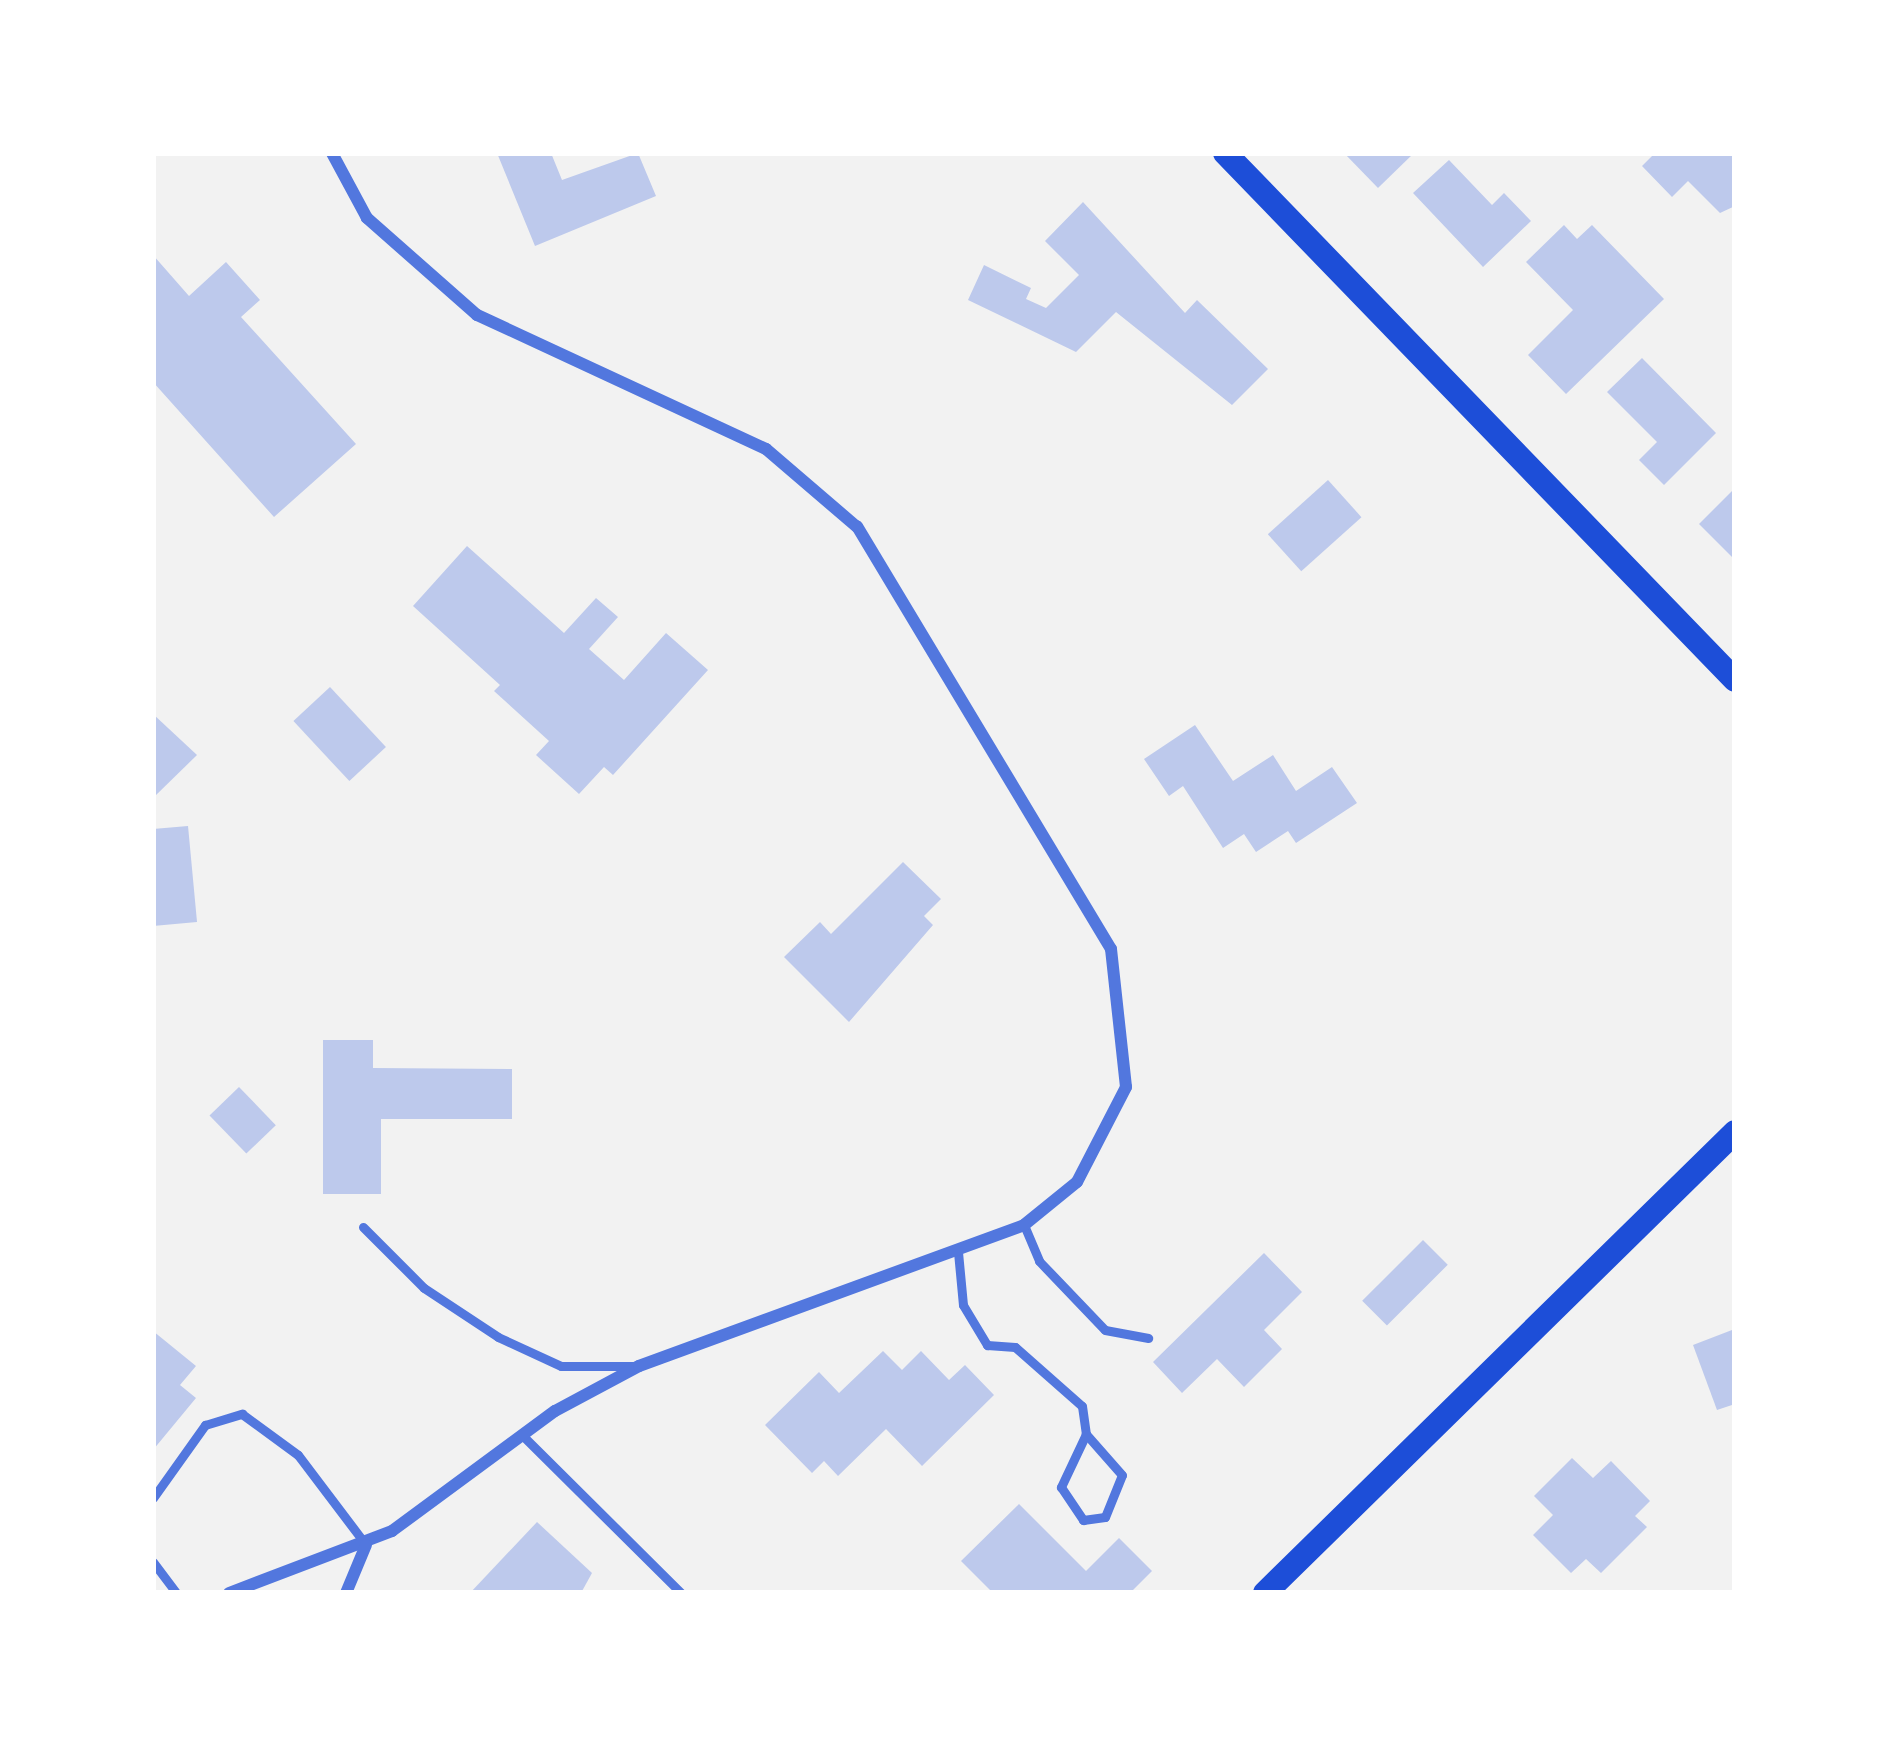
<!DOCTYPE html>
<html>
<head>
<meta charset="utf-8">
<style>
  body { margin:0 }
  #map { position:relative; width:1888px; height:1746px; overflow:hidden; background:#f2f2f2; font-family:Overpass,sans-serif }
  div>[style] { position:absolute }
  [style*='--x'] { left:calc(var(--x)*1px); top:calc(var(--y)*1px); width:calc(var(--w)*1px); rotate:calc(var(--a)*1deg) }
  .building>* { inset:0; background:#bdc9ec; transform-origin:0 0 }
  .service>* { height:9px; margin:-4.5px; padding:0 4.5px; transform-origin:4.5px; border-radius:4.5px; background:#5277de }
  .minor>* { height:12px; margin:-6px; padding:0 6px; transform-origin:6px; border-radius:6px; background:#5277de }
  .secondary>* { height:24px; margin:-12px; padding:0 12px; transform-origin:12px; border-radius:12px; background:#1d4ed8 }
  span { translate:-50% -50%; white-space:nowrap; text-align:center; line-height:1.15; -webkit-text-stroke:9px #fff; paint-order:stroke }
  .frame { position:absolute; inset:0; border:156px solid #fff; pointer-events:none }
</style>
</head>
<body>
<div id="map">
  <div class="building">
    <div style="clip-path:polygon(497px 153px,551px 153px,562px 180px,638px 153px,656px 196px,535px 246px)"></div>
    <div style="clip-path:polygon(1344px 153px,1414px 153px,1378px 188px)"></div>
    <div style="clip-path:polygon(1655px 153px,1735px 153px,1735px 206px,1720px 213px,1688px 181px,1672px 197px,1642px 166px)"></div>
    <div style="clip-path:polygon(1449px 160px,1492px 205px,1504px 193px,1531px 221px,1483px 267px,1413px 193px)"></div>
    <div style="clip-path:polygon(1083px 202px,1185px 313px,1197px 300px,1268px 369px,1232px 405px,1116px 312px,1076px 352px,968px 300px,984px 265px,1031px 288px,1026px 299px,1046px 308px,1079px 275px,1045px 241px)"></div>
    <div style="clip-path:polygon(1564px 225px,1577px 239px,1592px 225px,1664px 299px,1566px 394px,1528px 355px,1573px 310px,1526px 262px)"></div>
    <div style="clip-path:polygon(153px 255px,189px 296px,226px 262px,260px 300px,241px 317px,356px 444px,274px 517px,153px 382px)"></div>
    <div style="clip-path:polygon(1642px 358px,1716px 433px,1664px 485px,1639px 460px,1657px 442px,1607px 392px)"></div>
    <div style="left:1328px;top:480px;width:50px;height:81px;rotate:48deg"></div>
    <div style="clip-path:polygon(1735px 488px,1735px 560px,1699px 524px)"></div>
    <div style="clip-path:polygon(467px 546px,564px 633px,596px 598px,618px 617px,589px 649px,624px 680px,666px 633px,708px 670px,613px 775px,604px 767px,579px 794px,536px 755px,549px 741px,494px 691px,500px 685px,413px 606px)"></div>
    <div style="left:330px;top:687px;width:82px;height:50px;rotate:47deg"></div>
    <div style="clip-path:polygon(153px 714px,197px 755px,153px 798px)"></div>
    <div style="clip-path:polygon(1195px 725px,1233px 781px,1273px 755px,1296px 791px,1332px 767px,1357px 803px,1296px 843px,1288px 831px,1256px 852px,1244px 834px,1223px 848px,1183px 786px,1169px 796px,1144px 759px)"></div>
    <div style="clip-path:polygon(188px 826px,197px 922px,153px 926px,153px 829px)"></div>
    <div style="clip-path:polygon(903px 862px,941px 899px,924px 916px,933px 925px,849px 1022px,784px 957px,820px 922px,831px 934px)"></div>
    <div style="clip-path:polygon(323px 1040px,373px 1040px,373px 1068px,512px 1069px,512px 1119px,381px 1119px,381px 1194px,323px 1194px)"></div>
    <div style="left:239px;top:1087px;width:53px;height:41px;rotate:46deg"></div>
    <div style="left:1423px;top:1240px;width:35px;height:86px;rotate:45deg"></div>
    <div style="clip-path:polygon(1264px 1253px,1302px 1292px,1264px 1330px,1282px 1349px,1244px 1387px,1217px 1359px,1182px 1393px,1153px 1362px)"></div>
    <div style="clip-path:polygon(1732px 1330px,1735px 1404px,1717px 1410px,1693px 1345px)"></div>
    <div style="clip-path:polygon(153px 1331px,196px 1366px,180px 1385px,196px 1398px,153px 1450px)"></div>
    <div style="clip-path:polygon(883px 1351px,902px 1370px,921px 1351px,949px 1380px,965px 1365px,994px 1395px,922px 1466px,886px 1429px,838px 1476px,824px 1461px,812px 1473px,765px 1425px,819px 1372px,839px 1393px)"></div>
    <div style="clip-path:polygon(1572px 1458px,1593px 1478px,1611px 1461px,1650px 1501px,1635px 1516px,1647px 1527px,1601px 1573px,1586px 1559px,1571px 1573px,1533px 1535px,1553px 1515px,1534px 1496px)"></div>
    <div style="clip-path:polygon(1019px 1504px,1086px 1571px,1119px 1538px,1152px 1571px,1130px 1593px,993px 1593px,961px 1561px)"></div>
    <div style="clip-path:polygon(537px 1522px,592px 1573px,581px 1593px,470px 1593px)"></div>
  </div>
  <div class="service">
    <div style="--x:1024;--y:1225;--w:39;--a:67"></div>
    <div style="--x:1039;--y:1261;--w:95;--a:46.3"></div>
    <div style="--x:1105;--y:1330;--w:44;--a:10.5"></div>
    <div style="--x:363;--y:1227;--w:86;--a:45"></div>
    <div style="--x:424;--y:1288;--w:89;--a:33.5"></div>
    <div style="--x:498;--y:1337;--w:69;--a:24.7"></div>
    <div style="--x:561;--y:1366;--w:73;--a:0"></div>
    <div style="--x:958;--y:1252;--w:53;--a:84.6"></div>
    <div style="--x:963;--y:1305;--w:47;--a:59"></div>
    <div style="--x:987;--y:1345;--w:28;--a:4"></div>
    <div style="--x:1015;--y:1347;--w:89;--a:41.4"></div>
    <div style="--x:1082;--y:1406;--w:28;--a:82"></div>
    <div style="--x:1086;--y:1434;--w:59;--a:115.3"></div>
    <div style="--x:1061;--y:1487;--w:40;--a:56"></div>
    <div style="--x:1083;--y:1520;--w:22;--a:-8"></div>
    <div style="--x:1105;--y:1517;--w:45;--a:-68"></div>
    <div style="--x:1122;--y:1475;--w:55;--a:-131.3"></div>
    <div style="--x:523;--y:1436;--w:223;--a:44.8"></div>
    <div style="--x:153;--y:1498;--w:90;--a:-54.5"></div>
    <div style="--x:205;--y:1425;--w:39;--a:-17"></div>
    <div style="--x:242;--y:1414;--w:69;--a:36.2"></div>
    <div style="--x:298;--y:1455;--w:113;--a:52.9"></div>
    <div style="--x:153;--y:1562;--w:39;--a:53"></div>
  </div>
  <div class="minor">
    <div style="--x:229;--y:1593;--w:174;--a:-20.8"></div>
    <div style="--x:392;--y:1531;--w:202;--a:-36.4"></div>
    <div style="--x:555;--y:1411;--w:95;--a:-28.2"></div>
    <div style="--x:639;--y:1366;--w:410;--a:-20.1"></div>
    <div style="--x:1024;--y:1225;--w:68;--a:-39.1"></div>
    <div style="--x:1077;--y:1182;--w:107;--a:-62.7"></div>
    <div style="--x:1126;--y:1087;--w:139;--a:-96.2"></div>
    <div style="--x:1111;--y:949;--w:493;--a:-121"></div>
    <div style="--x:857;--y:527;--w:120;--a:-139.4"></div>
    <div style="--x:766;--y:449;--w:319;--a:-155.1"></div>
    <div style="--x:477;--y:315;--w:147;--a:-138.6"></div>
    <div style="--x:367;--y:218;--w:74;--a:-118.3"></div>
    <div style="--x:346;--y:1593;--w:52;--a:-67.4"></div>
  </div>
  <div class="secondary">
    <div style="--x:1225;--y:153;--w:733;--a:45.94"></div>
    <div style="--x:1265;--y:1593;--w:658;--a:-44.45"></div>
  </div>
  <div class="frame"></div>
</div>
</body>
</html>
